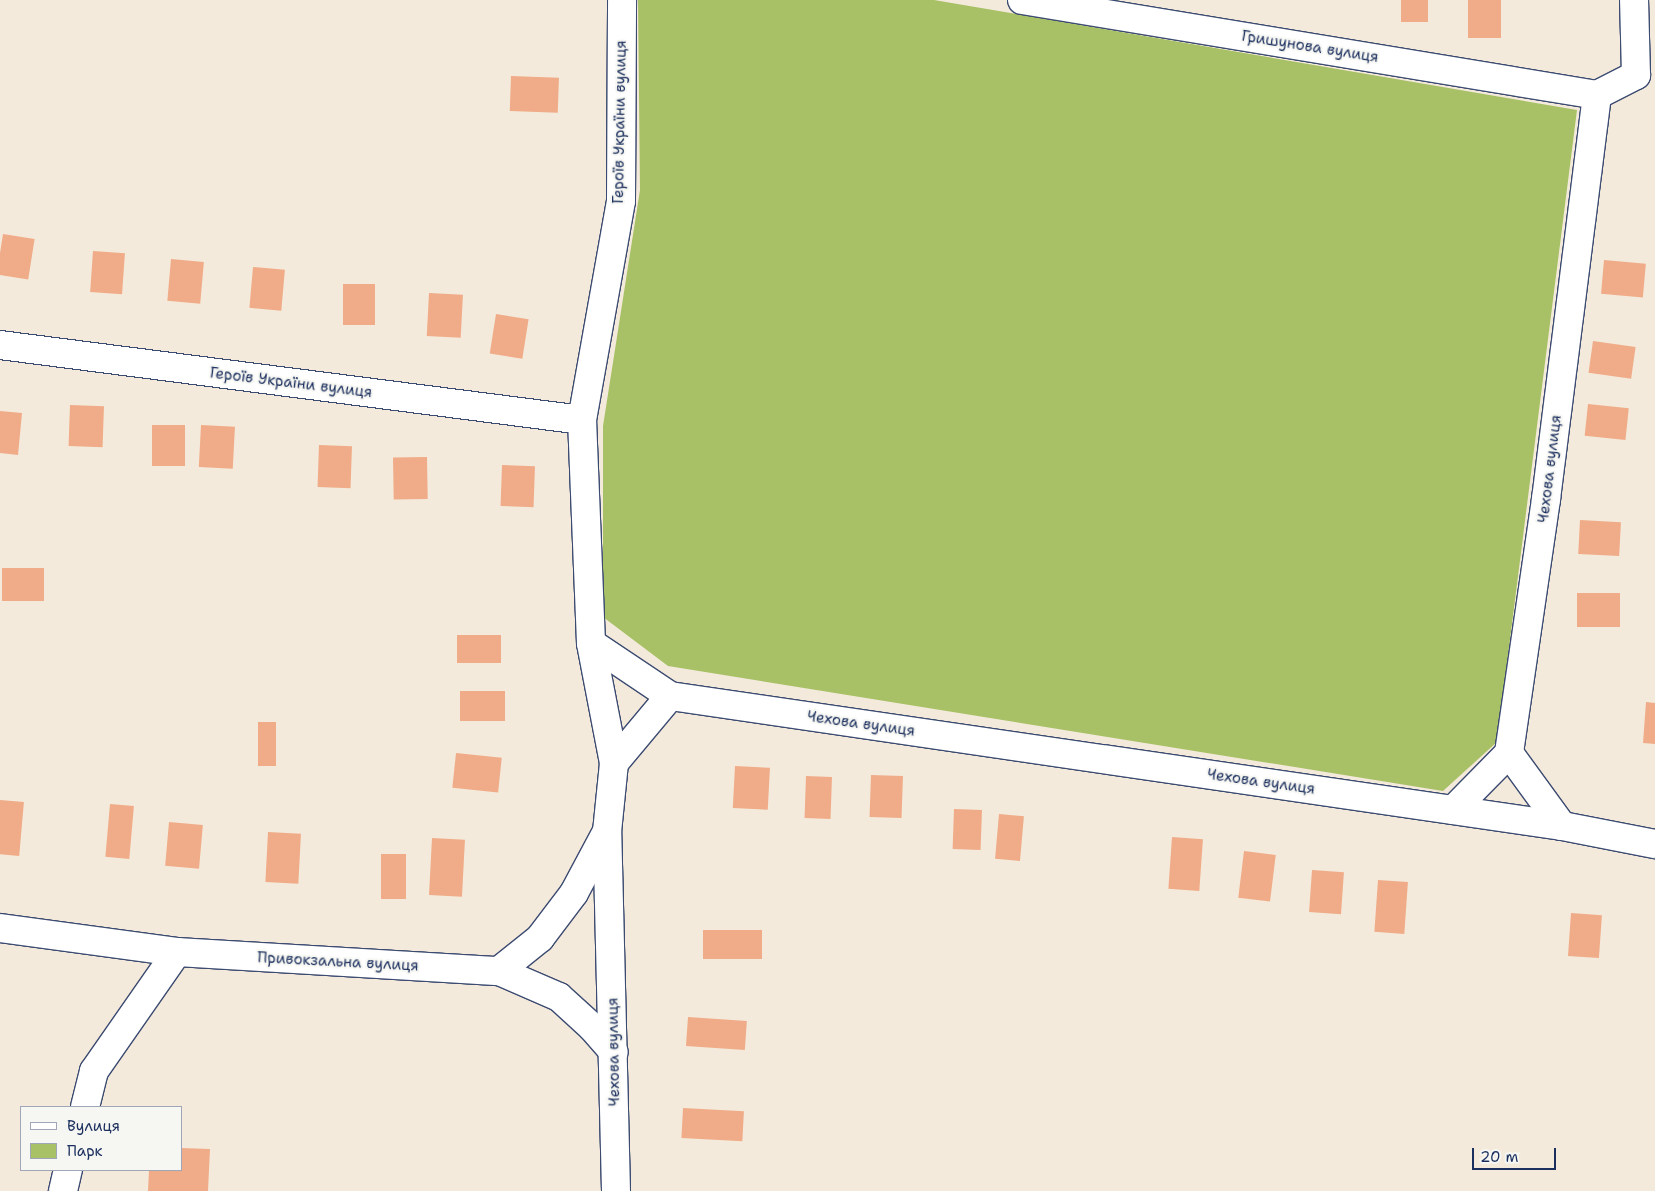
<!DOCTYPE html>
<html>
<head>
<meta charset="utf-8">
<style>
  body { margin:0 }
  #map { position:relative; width:1655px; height:1191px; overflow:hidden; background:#f4eadb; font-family:"Shantell Sans",sans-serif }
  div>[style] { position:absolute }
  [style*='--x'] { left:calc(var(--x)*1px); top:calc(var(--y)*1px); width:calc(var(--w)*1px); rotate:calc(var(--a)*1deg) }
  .green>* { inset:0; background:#a8c166 }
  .building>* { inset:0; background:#f0ac88; transform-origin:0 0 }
  .roads { filter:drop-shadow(1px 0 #3c4b71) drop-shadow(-1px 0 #3c4b71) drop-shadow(0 1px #3c4b71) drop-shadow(0 -1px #3c4b71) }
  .minor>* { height:28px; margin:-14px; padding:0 14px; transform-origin:14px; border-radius:14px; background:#fff }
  span { translate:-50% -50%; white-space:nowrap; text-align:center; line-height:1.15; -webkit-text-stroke:4px #f6f6f2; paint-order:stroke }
  .street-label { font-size:15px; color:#1b2f5e }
  .legend { position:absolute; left:20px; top:1106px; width:162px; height:65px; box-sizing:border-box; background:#f6f6f2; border:1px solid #9ea6b7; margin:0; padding:6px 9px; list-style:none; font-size:15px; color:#1b2f5e }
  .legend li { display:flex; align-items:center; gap:10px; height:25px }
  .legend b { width:25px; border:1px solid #9ea6b7 }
  .scale { position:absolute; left:1472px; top:1148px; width:84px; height:22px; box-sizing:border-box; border:2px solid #1b2f5e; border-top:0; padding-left:6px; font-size:15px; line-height:18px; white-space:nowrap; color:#1b2f5e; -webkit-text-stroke:4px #f6f6f2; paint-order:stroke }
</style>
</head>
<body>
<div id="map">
  <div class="green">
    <div style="clip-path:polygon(638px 0,934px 0,1577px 110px,1497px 742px,1443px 791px,668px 666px,603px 617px,603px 426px,640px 190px)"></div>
  </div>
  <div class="building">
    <div style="left:1401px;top:0;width:27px;height:22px"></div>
    <div style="left:1468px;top:0;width:33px;height:38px"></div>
    <div style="left:511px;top:76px;width:48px;height:35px;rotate:2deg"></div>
    <div style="left:3px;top:234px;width:32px;height:41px;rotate:9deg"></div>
    <div style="left:93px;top:251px;width:32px;height:41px;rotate:4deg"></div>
    <div style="left:171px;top:259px;width:33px;height:42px;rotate:5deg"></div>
    <div style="left:1604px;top:260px;width:42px;height:34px;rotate:5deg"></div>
    <div style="left:253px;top:267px;width:32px;height:41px;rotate:5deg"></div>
    <div style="left:343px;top:284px;width:32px;height:41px"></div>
    <div style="left:429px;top:293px;width:34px;height:43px;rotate:3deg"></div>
    <div style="left:496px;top:314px;width:33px;height:40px;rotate:9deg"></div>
    <div style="left:1593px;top:341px;width:43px;height:32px;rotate:8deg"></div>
    <div style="left:1588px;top:404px;width:41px;height:32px;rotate:6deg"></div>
    <div style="left:70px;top:405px;width:34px;height:41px;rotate:2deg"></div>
    <div style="clip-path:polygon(0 411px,22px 413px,18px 455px,0 453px)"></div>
    <div style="left:152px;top:425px;width:33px;height:41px"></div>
    <div style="left:201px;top:425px;width:34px;height:42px;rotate:3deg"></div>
    <div style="left:319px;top:445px;width:33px;height:42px;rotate:2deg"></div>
    <div style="left:427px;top:457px;width:42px;height:34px;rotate:89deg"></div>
    <div style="left:502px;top:465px;width:33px;height:41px;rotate:2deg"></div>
    <div style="left:1580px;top:520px;width:41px;height:34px;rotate:3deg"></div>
    <div style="left:2px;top:568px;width:42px;height:33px"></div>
    <div style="left:1577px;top:593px;width:43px;height:34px"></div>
    <div style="left:457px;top:635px;width:44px;height:28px"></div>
    <div style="left:460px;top:691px;width:45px;height:30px"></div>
    <div style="clip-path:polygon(1646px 702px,1655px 703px,1655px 744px,1643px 743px)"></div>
    <div style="left:258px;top:722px;width:18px;height:44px"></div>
    <div style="left:456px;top:753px;width:46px;height:35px;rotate:6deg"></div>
    <div style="left:735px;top:766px;width:35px;height:42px;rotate:3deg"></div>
    <div style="left:871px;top:775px;width:32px;height:42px;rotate:2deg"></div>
    <div style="left:806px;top:776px;width:26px;height:42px;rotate:2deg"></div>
    <div style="left:0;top:800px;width:24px;height:54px;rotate:5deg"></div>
    <div style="left:110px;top:804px;width:24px;height:53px;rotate:5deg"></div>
    <div style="left:954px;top:809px;width:28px;height:40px;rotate:2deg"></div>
    <div style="left:999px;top:814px;width:25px;height:45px;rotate:5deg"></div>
    <div style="left:169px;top:822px;width:34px;height:44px;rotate:5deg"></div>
    <div style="left:268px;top:832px;width:33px;height:50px;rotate:3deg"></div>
    <div style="left:1172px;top:837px;width:31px;height:52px;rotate:4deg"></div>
    <div style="left:432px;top:838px;width:33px;height:57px;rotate:3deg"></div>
    <div style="left:1244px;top:851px;width:32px;height:47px;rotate:7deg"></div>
    <div style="left:381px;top:854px;width:25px;height:45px"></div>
    <div style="left:1312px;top:870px;width:32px;height:42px;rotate:4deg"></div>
    <div style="left:1378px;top:880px;width:30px;height:52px;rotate:4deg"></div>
    <div style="left:1571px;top:913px;width:31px;height:43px;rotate:4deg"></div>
    <div style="left:703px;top:930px;width:59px;height:29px"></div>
    <div style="left:688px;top:1017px;width:59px;height:29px;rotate:4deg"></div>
    <div style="left:683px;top:1108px;width:61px;height:30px;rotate:3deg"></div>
    <div style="clip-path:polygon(181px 1148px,210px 1149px,208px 1191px,148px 1191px,149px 1170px,181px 1170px)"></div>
  </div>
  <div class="roads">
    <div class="minor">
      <div style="--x:1022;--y:0;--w:583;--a:9.38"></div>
      <div style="--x:1597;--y:95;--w:44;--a:-27.1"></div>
      <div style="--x:1636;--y:75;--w:75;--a:-91.5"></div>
      <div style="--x:0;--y:345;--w:587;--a:7.34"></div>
      <div style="--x:591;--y:643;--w:95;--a:33.9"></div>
      <div style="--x:614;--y:763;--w:122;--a:-100.9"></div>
      <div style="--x:591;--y:643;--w:223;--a:-92.3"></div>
      <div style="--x:582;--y:420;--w:222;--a:-79.9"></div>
      <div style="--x:621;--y:201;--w:201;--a:-89.7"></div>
      <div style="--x:1453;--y:810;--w:80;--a:-45.5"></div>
      <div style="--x:1562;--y:826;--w:90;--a:-126"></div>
      <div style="--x:1509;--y:753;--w:257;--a:-81.7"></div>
      <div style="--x:1546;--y:499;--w:407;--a:-82.8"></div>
      <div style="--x:0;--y:928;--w:179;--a:7.7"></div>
      <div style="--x:177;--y:952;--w:323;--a:3.4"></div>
      <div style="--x:499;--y:971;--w:53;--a:-38.8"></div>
      <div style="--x:540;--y:938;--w:56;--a:-52.9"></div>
      <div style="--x:574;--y:893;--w:68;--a:-61.9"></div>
      <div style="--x:499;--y:971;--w:65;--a:23.4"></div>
      <div style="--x:559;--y:997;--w:45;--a:42.3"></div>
      <div style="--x:592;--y:1027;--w:33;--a:49"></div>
      <div style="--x:85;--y:1107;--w:37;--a:-76"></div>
      <div style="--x:94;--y:1071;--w:145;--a:-55.1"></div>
      <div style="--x:63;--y:1191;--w:22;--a:-77"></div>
      <div style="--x:616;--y:1191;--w:359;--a:-91.4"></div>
      <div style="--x:607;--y:832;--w:69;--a:-84.2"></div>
      <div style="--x:614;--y:763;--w:87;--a:-50.1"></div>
      <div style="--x:670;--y:696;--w:901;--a:8.29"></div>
      <div style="--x:1562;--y:826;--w:95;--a:11"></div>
    </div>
  </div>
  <div class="street-label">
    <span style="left:1310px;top:47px;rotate:9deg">Гришунова вулиця</span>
    <span style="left:620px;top:122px;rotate:-89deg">Героїв України вулиця</span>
    <span style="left:291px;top:383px;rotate:7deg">Героїв України вулиця</span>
    <span style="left:1550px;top:469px;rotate:-83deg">Чехова вулиця</span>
    <span style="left:861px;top:724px;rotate:8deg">Чехова вулиця</span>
    <span style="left:1261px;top:782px;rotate:8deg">Чехова вулиця</span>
    <span style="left:338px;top:962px;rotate:3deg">Привокзальна вулиця</span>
    <span style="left:614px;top:1052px;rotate:-91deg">Чехова вулиця</span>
  </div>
  <ul class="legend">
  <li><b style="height:6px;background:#fff"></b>Вулиця</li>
  <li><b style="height:14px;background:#a8c166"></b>Парк</li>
  </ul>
  <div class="scale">20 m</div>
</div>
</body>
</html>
